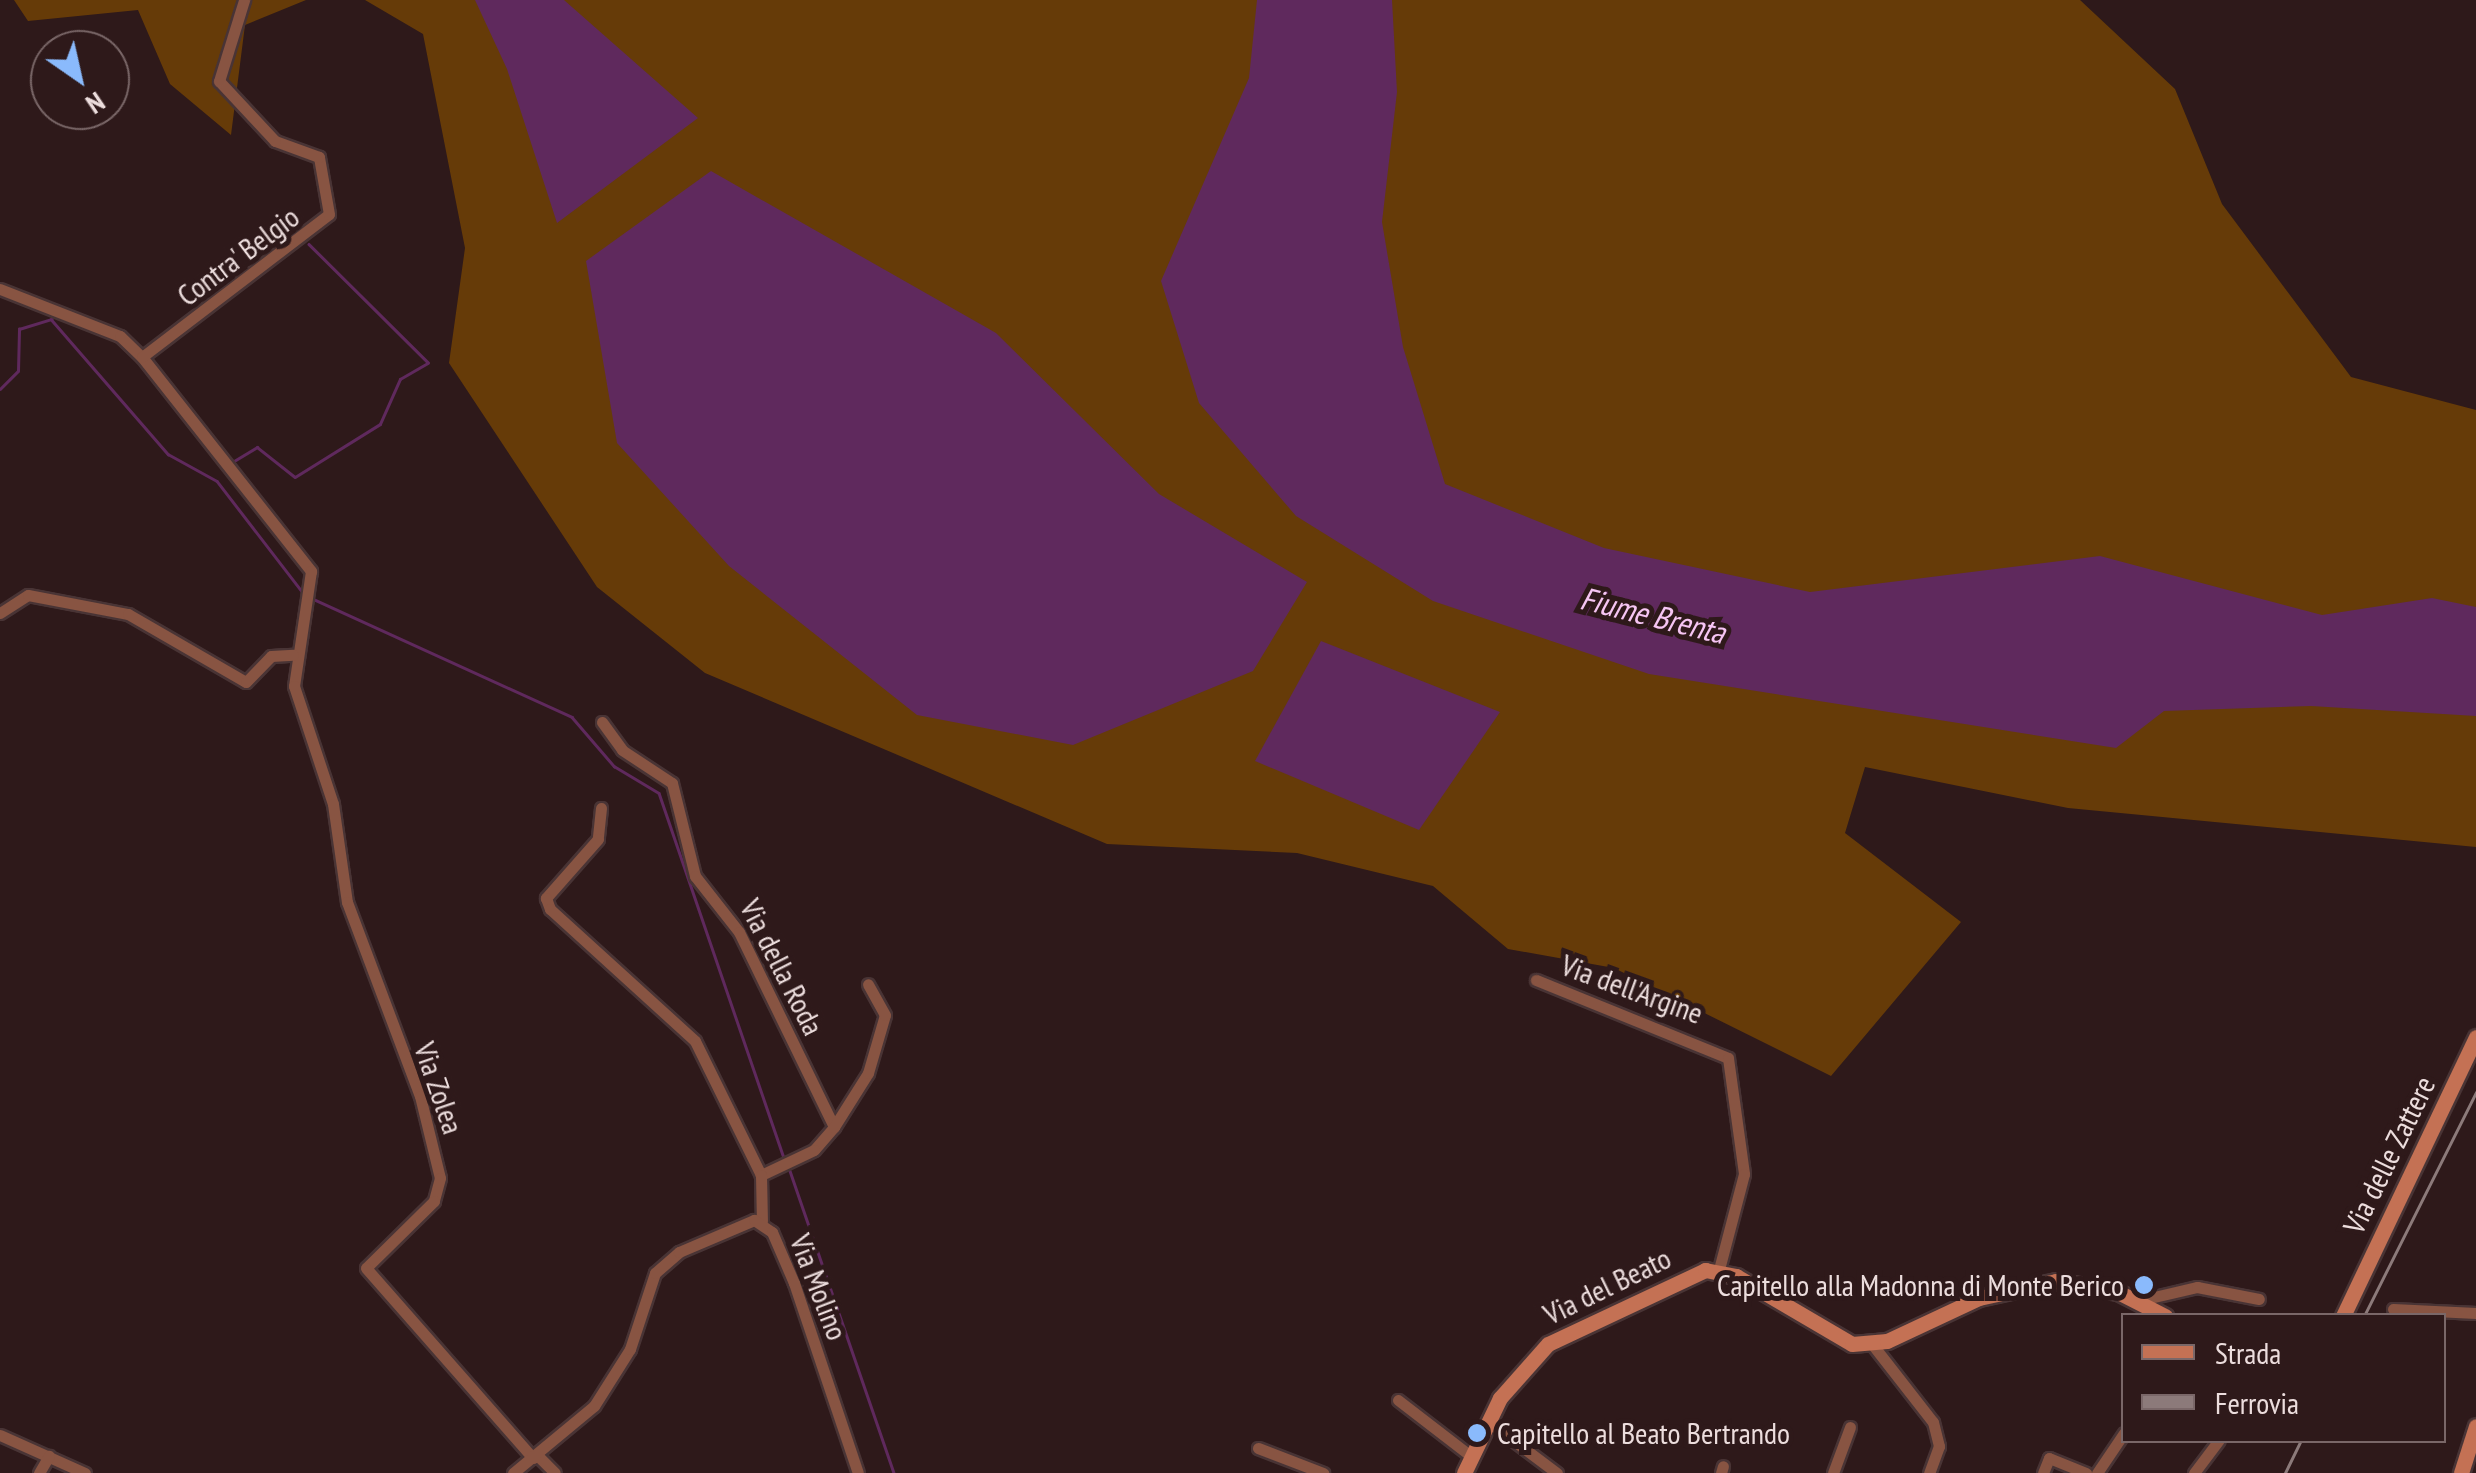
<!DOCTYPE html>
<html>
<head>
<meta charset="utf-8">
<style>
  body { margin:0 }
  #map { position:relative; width:2476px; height:1473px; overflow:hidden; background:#2e191a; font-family:"PT Sans Narrow",sans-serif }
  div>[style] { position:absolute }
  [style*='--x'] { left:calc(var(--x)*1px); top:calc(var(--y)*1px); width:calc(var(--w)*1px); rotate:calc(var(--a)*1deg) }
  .forest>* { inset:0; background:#663b08 }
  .water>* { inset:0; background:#5f295d }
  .stream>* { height:2.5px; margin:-1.25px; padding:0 1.25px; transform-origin:1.25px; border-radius:1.25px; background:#5f295d }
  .roads { filter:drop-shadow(2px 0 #493435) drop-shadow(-2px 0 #493435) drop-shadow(0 2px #493435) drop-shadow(0 -2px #493435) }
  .street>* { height:11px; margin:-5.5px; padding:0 5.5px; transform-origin:5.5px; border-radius:5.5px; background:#885442 }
  .secondary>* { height:15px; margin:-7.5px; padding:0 7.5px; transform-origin:7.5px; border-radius:7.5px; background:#c47154 }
  .rail>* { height:2.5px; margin:-1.25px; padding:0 1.25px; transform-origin:1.25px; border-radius:1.25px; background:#8c7a7a }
  .dots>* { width:28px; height:28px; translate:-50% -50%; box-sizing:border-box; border:5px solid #2e191a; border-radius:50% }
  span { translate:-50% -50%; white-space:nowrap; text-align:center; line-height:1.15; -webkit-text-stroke:10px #2e191a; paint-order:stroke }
  .street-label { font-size:30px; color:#ecdddd }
  .poi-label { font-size:30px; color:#ecdddd }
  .right { translate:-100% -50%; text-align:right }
  .left { translate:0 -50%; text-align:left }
  .water-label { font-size:32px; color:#f6c5f3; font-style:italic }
  .legend { position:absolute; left:2121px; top:1313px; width:325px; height:130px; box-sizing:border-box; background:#2e191a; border:2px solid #7a6768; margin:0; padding:12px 18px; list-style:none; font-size:30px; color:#ecdddd }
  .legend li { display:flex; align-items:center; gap:20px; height:50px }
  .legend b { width:50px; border:2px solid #7a6768 }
  .north { position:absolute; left:30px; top:30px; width:100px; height:100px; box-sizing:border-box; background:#2e191a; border:2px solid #7a6768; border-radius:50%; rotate:146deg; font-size:28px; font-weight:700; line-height:40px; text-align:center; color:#ecdddd }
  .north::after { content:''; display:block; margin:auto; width:35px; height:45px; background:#8abafc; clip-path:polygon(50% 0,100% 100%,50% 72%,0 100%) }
</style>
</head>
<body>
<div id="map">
  <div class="forest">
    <div style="clip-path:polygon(14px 0,306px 0,245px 25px,231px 135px,170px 84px,138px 10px,28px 21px)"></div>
    <div style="clip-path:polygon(365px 0,2080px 0,2175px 89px,2222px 204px,2351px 377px,2476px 410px,2476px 847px,2068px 808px,1865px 767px,1845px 833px,1961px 922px,1831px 1076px,1614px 968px,1508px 949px,1433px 886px,1297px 853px,1107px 844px,705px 673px,597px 587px,449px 363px,465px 248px,423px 34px)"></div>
  </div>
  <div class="water">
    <div style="clip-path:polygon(475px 0,564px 0,698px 118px,557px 223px,507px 69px)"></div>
    <div style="clip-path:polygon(1257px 0,1392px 0,1397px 92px,1382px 222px,1403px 347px,1445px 484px,1604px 548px,1810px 592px,2100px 556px,2322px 615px,2432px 598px,2476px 607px,2476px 716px,2311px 706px,2164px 711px,2116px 748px,1649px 674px,1433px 601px,1296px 516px,1199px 403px,1161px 281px,1249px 78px)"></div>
    <div style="clip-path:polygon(711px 171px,996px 333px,1159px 494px,1307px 582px,1253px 671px,1073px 745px,917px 715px,729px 566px,617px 443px,586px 261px)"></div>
    <div style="clip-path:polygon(1321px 641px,1500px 712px,1419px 830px,1255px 761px)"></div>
  </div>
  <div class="stream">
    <div style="--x:0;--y:389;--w:25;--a:-45"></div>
    <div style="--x:18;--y:371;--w:42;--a:-88.6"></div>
    <div style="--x:19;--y:329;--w:34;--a:-17"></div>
    <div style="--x:51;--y:319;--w:179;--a:49.1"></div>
    <div style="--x:168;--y:454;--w:56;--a:28.9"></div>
    <div style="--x:217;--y:481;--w:143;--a:52.4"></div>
    <div style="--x:234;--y:461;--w:27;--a:-31"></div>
    <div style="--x:257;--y:447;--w:48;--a:38.3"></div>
    <div style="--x:295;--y:477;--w:100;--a:-31.9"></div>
    <div style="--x:380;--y:424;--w:49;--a:-66"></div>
    <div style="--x:400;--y:379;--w:32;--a:-30"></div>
    <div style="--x:428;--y:363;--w:168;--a:-135.2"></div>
    <div style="--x:311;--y:598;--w:287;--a:24.5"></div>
    <div style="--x:572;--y:717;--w:65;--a:49.4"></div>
    <div style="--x:614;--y:766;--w:52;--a:31"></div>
    <div style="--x:659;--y:793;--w:389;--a:71.1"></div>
    <div style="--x:789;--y:1168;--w:323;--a:71"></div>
  </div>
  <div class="roads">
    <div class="street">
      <div style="--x:0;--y:289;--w:129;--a:21.4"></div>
      <div style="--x:120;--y:336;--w:30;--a:44"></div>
      <div style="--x:142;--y:357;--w:273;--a:51.7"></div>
      <div style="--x:311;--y:571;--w:116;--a:98.4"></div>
      <div style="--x:294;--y:686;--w:124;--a:71.7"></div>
      <div style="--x:333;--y:804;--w:99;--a:81.9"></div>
      <div style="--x:347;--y:902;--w:207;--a:69.4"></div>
      <div style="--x:420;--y:1096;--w:84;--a:76.3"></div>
      <div style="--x:440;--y:1178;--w:24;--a:105"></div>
      <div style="--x:434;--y:1201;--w:95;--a:135.4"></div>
      <div style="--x:366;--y:1268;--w:253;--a:48.7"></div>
      <div style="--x:142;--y:357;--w:235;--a:-37.4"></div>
      <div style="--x:329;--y:214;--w:58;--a:-100"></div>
      <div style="--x:319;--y:157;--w:47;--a:-160"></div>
      <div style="--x:275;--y:141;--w:82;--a:-133"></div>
      <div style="--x:219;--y:81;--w:85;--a:-72.8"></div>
      <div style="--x:0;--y:613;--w:33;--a:-33"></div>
      <div style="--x:28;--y:595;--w:102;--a:10.8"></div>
      <div style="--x:128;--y:614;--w:136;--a:30"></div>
      <div style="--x:246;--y:682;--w:36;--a:-46"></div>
      <div style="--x:271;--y:656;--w:22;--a:-3"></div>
      <div style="--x:602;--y:722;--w:34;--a:54"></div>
      <div style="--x:622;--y:750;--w:60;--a:33.4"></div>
      <div style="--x:672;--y:783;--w:96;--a:76.1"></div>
      <div style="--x:695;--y:876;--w:71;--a:51.8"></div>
      <div style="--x:739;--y:932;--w:217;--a:64"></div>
      <div style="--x:834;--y:1127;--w:30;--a:131"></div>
      <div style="--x:814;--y:1150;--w:59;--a:154.7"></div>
      <div style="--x:601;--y:808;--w:31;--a:96"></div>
      <div style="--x:598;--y:839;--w:79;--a:131.4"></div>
      <div style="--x:546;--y:898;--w:12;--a:70"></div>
      <div style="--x:550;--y:909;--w:196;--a:42.3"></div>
      <div style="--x:695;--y:1041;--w:149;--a:63.8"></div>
      <div style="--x:1536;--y:980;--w:207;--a:22.1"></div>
      <div style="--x:1728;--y:1058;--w:117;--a:82.1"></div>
      <div style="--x:1744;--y:1174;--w:98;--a:104.7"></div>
      <div style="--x:834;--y:1127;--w:64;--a:-57.8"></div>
      <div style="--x:868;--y:1073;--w:60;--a:-73.7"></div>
      <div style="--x:885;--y:1015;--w:35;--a:-119"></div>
      <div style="--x:761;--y:1175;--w:46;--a:88.8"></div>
      <div style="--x:2137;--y:1301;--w:62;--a:-13.1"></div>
      <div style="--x:2197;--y:1287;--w:63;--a:11"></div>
      <div style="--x:2393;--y:1309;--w:83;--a:2.8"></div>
      <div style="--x:1872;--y:1344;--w:99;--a:52"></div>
      <div style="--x:1933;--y:1422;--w:25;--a:76"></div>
      <div style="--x:1939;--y:1446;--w:29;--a:110"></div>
      <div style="--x:1398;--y:1400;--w:93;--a:37.6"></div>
      <div style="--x:1489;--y:1422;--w:85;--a:36.9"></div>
      <div style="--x:0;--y:1435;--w:93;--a:24.1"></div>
      <div style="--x:1258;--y:1448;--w:70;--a:21"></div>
      <div style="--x:537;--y:1455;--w:25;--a:45"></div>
      <div style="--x:39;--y:1473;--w:20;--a:-60"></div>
      <div style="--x:513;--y:1473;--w:105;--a:-39.6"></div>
      <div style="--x:594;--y:1406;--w:67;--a:-57.7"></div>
      <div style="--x:630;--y:1349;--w:80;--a:-71.8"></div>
      <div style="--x:655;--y:1273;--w:32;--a:-41"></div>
      <div style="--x:679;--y:1252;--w:82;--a:-23.1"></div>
      <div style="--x:754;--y:1220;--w:22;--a:34"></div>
      <div style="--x:772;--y:1232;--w:56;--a:66.7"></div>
      <div style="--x:794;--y:1283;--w:200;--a:71.4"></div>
      <div style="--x:1721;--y:1473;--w:7;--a:-74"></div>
      <div style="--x:1833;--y:1473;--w:49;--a:-69.7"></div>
      <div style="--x:2043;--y:1473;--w:16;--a:-68"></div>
      <div style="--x:2049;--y:1458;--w:40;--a:22"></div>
      <div style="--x:2097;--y:1473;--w:48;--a:-56"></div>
      <div style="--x:2194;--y:1473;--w:41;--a:-52.9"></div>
    </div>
    <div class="secondary">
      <div style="--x:2343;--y:1316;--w:309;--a:-64.5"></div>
      <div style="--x:1464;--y:1473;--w:83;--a:-64.4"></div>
      <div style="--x:1500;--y:1398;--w:72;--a:-48.4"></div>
      <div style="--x:1548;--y:1344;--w:174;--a:-25.2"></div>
      <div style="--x:1705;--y:1270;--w:32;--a:11"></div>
      <div style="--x:1736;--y:1276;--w:134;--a:30.4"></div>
      <div style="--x:1852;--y:1344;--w:35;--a:-5"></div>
      <div style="--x:1887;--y:1341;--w:102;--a:-25.1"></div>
      <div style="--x:1979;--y:1298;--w:79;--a:-12.4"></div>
      <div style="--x:2056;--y:1281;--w:63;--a:10.1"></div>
      <div style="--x:2118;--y:1292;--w:53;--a:27.1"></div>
      <div style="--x:2461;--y:1473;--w:49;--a:-72.3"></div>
    </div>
  </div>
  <div class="rail">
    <div style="--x:2364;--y:1316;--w:250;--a:-63.4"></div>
    <div style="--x:2285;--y:1473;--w:37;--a:-64"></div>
  </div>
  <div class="dots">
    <div style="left:2144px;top:1285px;background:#8abafc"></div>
    <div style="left:1477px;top:1433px;background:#8abafc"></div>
  </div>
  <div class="street-label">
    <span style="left:238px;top:256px;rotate:-37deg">Contra' Belgio</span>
    <span style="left:782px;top:967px;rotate:63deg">Via della Roda</span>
    <span style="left:1632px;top:989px;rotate:20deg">Via dell'Argine</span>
    <span style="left:439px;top:1088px;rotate:71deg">Via Zolea</span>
    <span style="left:2389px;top:1155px;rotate:-64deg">Via delle Zattere</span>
    <span style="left:1607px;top:1286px;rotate:-26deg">Via del Beato</span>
    <span style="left:819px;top:1287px;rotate:69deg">Via Molino</span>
  </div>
  <div class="poi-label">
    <span class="right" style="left:2124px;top:1285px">Capitello alla Madonna di Monte Berico</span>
    <span class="left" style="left:1497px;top:1433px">Capitello al Beato Bertrando</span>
  </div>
  <div class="water-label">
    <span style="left:1653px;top:615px;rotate:14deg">Fiume Brenta</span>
  </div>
  <ul class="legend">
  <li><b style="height:12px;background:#c47154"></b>Strada</li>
  <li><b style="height:12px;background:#8c7a7a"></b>Ferrovia</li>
  </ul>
  <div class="north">N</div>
</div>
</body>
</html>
